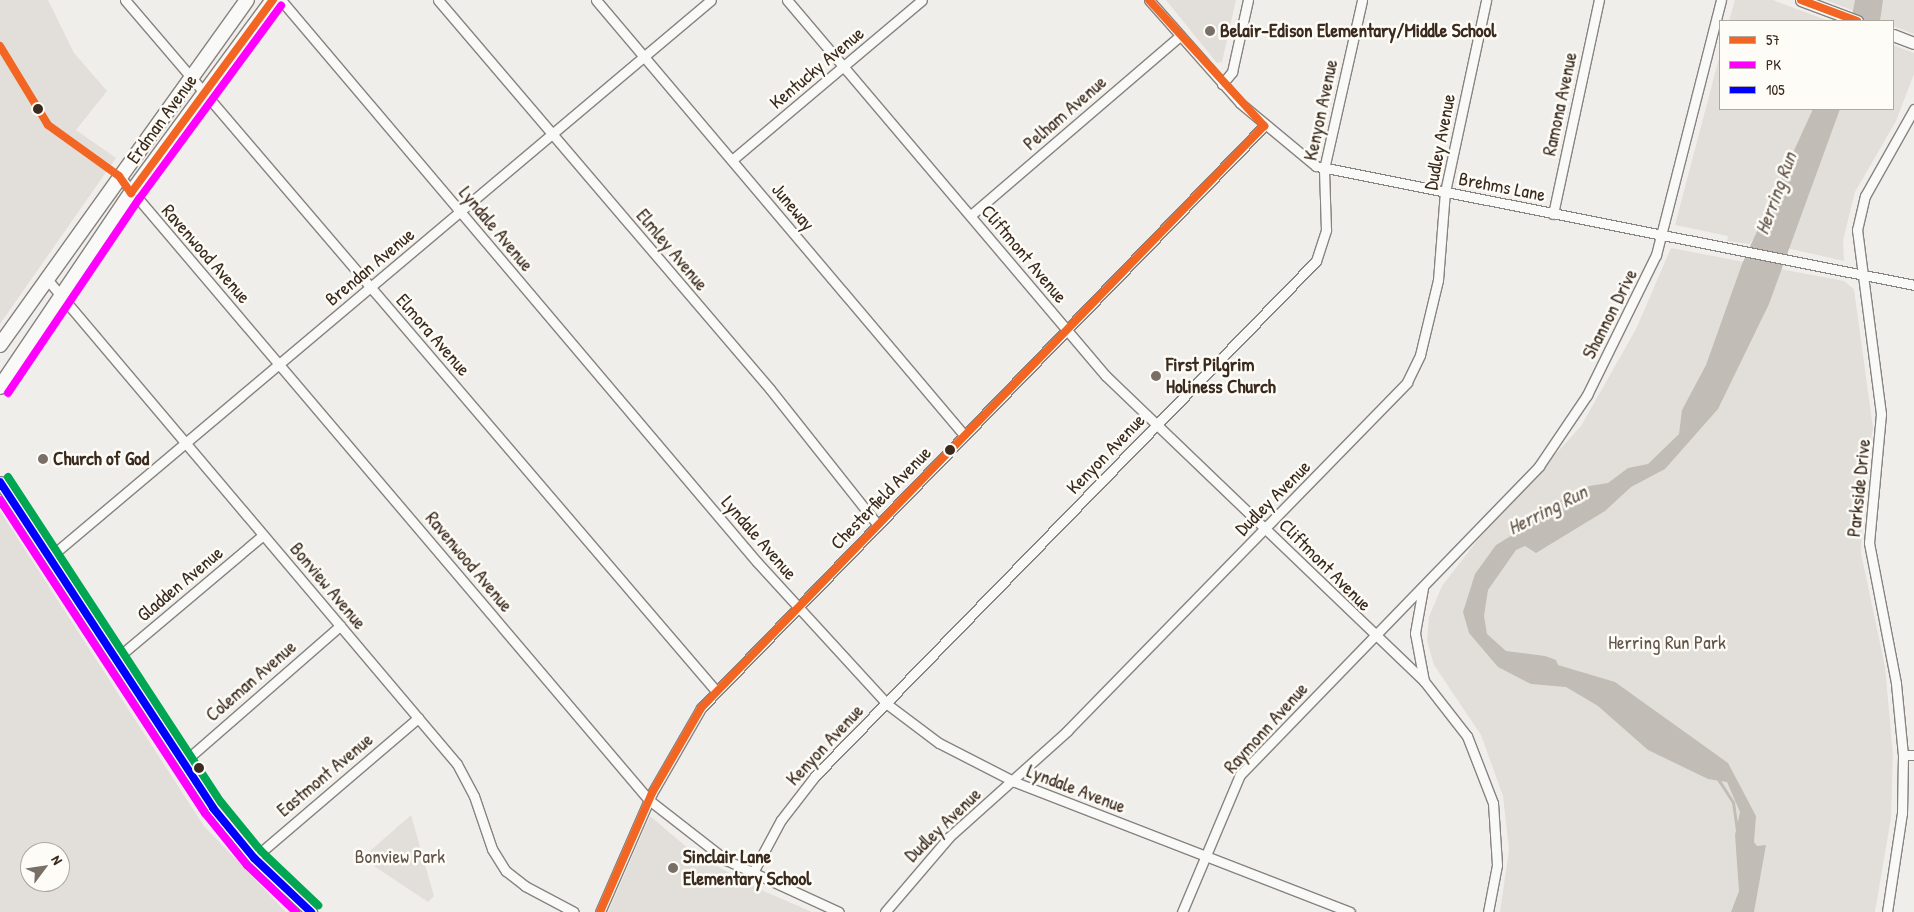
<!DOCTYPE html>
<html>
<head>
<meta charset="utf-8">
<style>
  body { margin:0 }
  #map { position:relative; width:1914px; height:912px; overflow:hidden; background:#f0eeeb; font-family:"Patrick Hand",sans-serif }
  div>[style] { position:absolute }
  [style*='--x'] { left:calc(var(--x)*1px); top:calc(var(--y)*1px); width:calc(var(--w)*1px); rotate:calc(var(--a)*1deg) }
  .built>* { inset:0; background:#e2deda }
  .green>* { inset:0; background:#e2dfda }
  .water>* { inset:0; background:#c2bcb6 }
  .stream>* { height:3px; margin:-1.5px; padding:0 1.5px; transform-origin:1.5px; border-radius:1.5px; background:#c2bcb6 }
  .roads { filter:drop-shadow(1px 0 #88837f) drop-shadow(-1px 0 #88837f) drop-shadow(0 1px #88837f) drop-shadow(0 -1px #88837f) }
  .street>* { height:9px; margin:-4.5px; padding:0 4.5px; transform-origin:4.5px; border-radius:4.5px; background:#f9f9f7 }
  .secondary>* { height:11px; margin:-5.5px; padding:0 5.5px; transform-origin:5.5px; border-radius:5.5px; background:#f9f9f7 }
  .primary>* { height:14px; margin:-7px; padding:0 7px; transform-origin:7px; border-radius:7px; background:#f9f9f7 }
  .bus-1>* { height:8px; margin:-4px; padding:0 4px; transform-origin:4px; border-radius:4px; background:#f26522 }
  .bus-2>* { height:8px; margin:-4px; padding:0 4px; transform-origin:4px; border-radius:4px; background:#f0f }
  .bus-3>* { height:8px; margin:-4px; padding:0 4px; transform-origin:4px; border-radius:4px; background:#00f }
  .bus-4>* { height:8px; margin:-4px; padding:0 4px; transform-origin:4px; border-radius:4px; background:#00a651 }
  .dots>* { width:14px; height:14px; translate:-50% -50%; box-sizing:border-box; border:2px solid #fdfcf7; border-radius:50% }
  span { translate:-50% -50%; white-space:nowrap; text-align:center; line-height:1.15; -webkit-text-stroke:5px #fdfcf7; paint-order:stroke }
  .poi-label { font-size:19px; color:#3b2a1e; font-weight:700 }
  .left { translate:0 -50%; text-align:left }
  .street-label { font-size:19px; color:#3b2a1e }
  .park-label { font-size:19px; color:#62544a }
  .water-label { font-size:20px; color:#63554b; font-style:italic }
  .legend { position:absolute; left:1719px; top:20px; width:175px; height:90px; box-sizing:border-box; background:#fdfcf7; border:1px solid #afa8a0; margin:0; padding:6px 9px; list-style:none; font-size:15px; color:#3b2a1e }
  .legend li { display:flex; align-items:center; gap:10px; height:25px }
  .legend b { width:25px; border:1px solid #afa8a0 }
  .north { position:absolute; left:20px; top:842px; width:50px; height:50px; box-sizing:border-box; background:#fdfcf7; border:1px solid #afa8a0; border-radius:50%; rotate:59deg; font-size:14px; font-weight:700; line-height:20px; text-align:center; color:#3b2a1e }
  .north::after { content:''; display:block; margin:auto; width:18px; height:22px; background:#7a6f66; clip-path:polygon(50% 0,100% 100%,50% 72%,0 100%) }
</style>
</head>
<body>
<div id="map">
  <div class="built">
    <div style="clip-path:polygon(0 0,48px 0,74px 53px,107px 91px,76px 130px,116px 158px,0 324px)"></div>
    <div style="clip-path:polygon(1166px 0,1236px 0,1222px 62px,1217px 63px)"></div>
    <div style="clip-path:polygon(evenodd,0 511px,204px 826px,286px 912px,0 912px,0 511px,30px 852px,60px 852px,60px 882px,30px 882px,30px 852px)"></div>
    <div style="clip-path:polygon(650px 816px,690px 850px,750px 885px,812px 912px,608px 912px)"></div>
  </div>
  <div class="green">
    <div style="clip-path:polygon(1735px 0,1773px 0,1829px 21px,1729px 21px)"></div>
    <div style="clip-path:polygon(1825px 0,1914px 0,1914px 34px,1893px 26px,1893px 21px,1881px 21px)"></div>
    <div style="clip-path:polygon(1893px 45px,1914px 53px,1914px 74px,1896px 121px,1855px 192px,1843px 241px,1844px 261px,1752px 240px,1750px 244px,1727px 241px,1728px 236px,1675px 225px,1720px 54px,1720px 109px,1893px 109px)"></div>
    <div style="clip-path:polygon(1671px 248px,1844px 281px,1854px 289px,1873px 428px,1863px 491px,1861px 553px,1885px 667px,1893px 755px,1891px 818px,1875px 912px,1500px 912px,1509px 850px,1503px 796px,1481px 735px,1434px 665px,1427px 641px,1429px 617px,1442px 586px,1476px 542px,1581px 426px,1636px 329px)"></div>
    <div style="clip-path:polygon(0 727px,41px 792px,7px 814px,0 802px)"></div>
    <div style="clip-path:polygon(411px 815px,434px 896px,428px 902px,362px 858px)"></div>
  </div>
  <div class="water">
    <div style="clip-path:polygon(1855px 0,1883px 0,1880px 21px,1851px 21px)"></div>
    <div style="clip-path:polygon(1813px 109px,1840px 109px,1769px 304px,1718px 409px,1665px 469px,1631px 487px,1605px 511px,1536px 553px,1525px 546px,1516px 550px,1488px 590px,1484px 616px,1487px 634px,1506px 651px,1545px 656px,1556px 660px,1558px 665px,1615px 682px,1728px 763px,1756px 816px,1754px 842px,1757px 846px,1766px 845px,1754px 912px,1731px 912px,1739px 891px,1735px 835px,1740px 812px,1727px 782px,1708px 779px,1648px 750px,1598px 706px,1566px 687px,1531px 684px,1498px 667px,1469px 633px,1463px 612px,1475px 574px,1496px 545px,1529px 525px,1539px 511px,1589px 486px,1608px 483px,1628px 468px,1648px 464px,1679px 434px,1682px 410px,1706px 365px,1742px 264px)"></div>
  </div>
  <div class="stream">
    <div style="--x:1716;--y:776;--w:31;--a:57"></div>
    <div style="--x:1733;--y:802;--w:27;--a:82"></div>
  </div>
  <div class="roads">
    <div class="street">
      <div style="--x:125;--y:0;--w:909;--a:49.46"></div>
      <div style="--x:281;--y:0;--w:736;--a:49.74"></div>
      <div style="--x:757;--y:562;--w:193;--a:47.5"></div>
      <div style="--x:887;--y:704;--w:65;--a:36.9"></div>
      <div style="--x:939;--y:743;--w:85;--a:27.2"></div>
      <div style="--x:1015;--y:782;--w:359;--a:21.2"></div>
      <div style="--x:438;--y:0;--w:511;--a:49.52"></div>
      <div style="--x:770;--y:389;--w:172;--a:51.6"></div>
      <div style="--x:596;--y:0;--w:570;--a:49.77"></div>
      <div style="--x:787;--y:0;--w:493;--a:49.7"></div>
      <div style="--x:1106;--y:376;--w:441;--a:43.8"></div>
      <div style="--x:1149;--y:0;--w:137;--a:48.5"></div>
      <div style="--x:1240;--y:103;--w:99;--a:39.7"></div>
      <div style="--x:1316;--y:166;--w:610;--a:11.25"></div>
      <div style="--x:1222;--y:84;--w:16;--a:-50"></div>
      <div style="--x:1232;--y:72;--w:74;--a:-77.5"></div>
      <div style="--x:732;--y:160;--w:248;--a:-40.1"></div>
      <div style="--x:119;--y:176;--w:819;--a:49.66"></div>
      <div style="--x:649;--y:800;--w:98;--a:37.9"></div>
      <div style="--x:726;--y:860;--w:124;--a:24.7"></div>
      <div style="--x:1553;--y:214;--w:219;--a:-77.9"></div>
      <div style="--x:971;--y:215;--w:275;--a:-40.6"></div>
      <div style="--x:46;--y:278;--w:636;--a:49.78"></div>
      <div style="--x:457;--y:764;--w:36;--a:62"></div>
      <div style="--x:474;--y:796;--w:56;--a:71.2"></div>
      <div style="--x:492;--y:849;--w:26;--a:58"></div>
      <div style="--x:506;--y:871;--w:24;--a:38"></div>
      <div style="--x:525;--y:886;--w:55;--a:28"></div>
      <div style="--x:50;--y:557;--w:864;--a:-40.12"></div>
      <div style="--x:1423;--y:588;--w:46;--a:100.1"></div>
      <div style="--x:1415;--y:633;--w:49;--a:79.4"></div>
      <div style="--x:1424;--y:681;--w:70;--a:52"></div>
      <div style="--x:1467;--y:736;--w:72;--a:68.8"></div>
      <div style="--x:1493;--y:803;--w:62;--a:86.3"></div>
      <div style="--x:1497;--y:865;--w:48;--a:100.8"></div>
      <div style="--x:117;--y:658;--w:191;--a:-40.1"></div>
      <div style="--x:1903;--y:755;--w:11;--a:0"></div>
      <div style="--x:185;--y:761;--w:206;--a:-41.1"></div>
      <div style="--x:254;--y:858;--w:216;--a:-40.5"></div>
      <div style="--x:752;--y:874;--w:61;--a:-61.8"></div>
      <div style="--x:781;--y:820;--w:56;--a:-52.3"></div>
      <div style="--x:815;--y:776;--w:718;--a:-45.79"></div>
      <div style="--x:1316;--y:261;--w:33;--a:-72"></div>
      <div style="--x:1326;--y:230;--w:61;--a:-91.9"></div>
      <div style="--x:1324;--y:169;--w:173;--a:-77.3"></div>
      <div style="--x:600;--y:912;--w:130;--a:-66.4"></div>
      <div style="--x:652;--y:793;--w:98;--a:-60"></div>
      <div style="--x:701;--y:708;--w:810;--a:-45.95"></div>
      <div style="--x:885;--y:912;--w:99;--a:-49.5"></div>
      <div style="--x:949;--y:837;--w:159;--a:-41.9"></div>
      <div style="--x:1067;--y:731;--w:487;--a:-45.7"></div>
      <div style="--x:1407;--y:382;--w:30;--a:-64"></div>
      <div style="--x:1420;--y:355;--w:77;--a:-76.5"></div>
      <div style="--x:1438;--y:280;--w:88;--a:-85.5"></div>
      <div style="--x:1445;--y:192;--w:196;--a:-77.9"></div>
      <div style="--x:1182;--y:912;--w:149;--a:-67.1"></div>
      <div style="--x:1240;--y:775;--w:430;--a:-45.9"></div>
      <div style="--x:1539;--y:466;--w:86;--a:-55.9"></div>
      <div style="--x:1587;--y:395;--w:156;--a:-63.8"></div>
      <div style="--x:1656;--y:255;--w:263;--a:-75.7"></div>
      <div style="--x:1887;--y:912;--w:100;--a:-81.4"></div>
      <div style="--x:1902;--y:813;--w:58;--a:-89"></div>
      <div style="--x:1903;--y:755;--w:72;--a:-95.6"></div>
      <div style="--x:1896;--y:683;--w:143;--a:-100.9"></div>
      <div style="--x:1869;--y:543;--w:130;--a:-84.7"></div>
      <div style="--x:1881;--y:414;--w:186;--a:-97.4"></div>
      <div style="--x:1857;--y:230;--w:35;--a:-77"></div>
      <div style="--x:1865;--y:196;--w:100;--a:-60.6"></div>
    </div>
    <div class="secondary">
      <div style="--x:1801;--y:0;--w:60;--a:20.6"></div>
      <div style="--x:1893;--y:35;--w:22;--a:21"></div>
      <div style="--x:0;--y:482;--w:389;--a:56.8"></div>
      <div style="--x:213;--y:808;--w:65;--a:50.6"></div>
      <div style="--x:254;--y:858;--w:79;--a:43.5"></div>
    </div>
    <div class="primary">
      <div style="--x:0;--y:345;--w:424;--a:-54.4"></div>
      <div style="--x:0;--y:387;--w:234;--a:-56"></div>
      <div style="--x:131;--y:193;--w:240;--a:-53.7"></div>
    </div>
  </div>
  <div class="bus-1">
    <div style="--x:1149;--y:0;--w:171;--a:47.6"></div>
    <div style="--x:1801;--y:0;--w:60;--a:20.6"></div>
    <div style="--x:0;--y:46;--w:92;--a:58.7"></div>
    <div style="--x:48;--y:125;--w:87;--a:35.7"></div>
    <div style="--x:119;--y:176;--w:21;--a:55"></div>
    <div style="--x:131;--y:193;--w:240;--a:-53.7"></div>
    <div style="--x:600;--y:912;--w:130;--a:-66.4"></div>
    <div style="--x:652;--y:793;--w:98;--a:-60"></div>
    <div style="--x:701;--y:708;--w:810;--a:-45.95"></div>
  </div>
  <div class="bus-2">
    <div style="--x:8;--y:393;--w:234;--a:-56"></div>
    <div style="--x:139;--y:199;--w:240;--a:-53.7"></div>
    <div style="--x:0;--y:500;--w:374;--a:56.8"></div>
    <div style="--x:205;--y:813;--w:67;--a:51.1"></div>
    <div style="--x:247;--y:865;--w:68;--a:43.8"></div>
  </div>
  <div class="bus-3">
    <div style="--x:0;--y:482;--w:389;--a:56.8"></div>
    <div style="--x:213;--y:808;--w:65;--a:50.6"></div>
    <div style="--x:254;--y:858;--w:79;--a:43.5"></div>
  </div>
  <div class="bus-4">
    <div style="--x:8;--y:477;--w:389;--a:56.8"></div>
    <div style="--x:221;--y:802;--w:63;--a:50.8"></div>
    <div style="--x:261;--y:851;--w:79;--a:43.5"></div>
  </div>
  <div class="dots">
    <div style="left:1210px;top:31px;background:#7a6f66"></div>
    <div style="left:38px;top:109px;background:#3b2a1e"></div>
    <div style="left:1156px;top:376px;background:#7a6f66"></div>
    <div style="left:950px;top:450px;background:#3b2a1e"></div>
    <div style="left:43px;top:459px;background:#7a6f66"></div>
    <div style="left:199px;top:768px;background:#3b2a1e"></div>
    <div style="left:673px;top:868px;background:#7a6f66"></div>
  </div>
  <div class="poi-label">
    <span class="left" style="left:1220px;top:31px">Belair-Edison Elementary/Middle School</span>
    <span class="left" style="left:1166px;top:376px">First Pilgrim<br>Holiness Church</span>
    <span class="left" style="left:53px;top:459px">Church of God</span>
    <span class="left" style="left:683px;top:868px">Sinclair Lane<br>Elementary School</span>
  </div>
  <div class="street-label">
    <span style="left:817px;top:68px;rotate:-40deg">Kentucky Avenue</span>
    <span style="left:1560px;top:104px;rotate:-78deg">Ramona Avenue</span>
    <span style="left:1321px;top:110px;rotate:-78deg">Kenyon Avenue</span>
    <span style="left:1065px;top:113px;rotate:-41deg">Pelham Avenue</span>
    <span style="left:162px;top:119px;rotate:-54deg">Erdman Avenue</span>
    <span style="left:1440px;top:142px;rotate:-79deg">Dudley Avenue</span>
    <span style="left:1502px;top:187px;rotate:11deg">Brehms Lane</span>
    <span style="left:793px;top:207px;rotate:50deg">Juneway</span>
    <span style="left:496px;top:229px;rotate:50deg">Lyndale Avenue</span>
    <span style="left:672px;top:250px;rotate:50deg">Elmley Avenue</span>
    <span style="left:206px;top:254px;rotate:49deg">Ravenwood Avenue</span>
    <span style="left:1024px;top:254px;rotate:50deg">Cliftmont Avenue</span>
    <span style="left:370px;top:267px;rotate:-40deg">Brendan Avenue</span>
    <span style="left:1610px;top:314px;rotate:-63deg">Shannon Drive</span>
    <span style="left:433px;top:335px;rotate:49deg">Elmora Avenue</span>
    <span style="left:1106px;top:454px;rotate:-46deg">Kenyon Avenue</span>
    <span style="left:1859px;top:488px;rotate:-84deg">Parkside Drive</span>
    <span style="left:881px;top:498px;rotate:-46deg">Chesterfield Avenue</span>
    <span style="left:1273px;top:498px;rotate:-45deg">Dudley Avenue</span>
    <span style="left:759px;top:538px;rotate:49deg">Lyndale Avenue</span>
    <span style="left:469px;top:562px;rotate:50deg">Ravenwood Avenue</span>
    <span style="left:1325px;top:565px;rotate:45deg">Cliftmont Avenue</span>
    <span style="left:180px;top:584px;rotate:-40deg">Gladden Avenue</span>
    <span style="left:328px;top:586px;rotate:50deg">Bonview Avenue</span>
    <span style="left:251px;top:681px;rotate:-41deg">Coleman Avenue</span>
    <span style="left:1266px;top:728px;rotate:-48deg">Raymonn Avenue</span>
    <span style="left:825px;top:745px;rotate:-47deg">Kenyon Avenue</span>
    <span style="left:325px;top:775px;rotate:-40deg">Eastmont Avenue</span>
    <span style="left:1076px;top:789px;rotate:21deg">Lyndale Avenue</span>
    <span style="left:943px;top:825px;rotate:-44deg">Dudley Avenue</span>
  </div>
  <div class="park-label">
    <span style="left:1667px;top:643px">Herring Run Park</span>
    <span style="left:400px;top:857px">Bonview Park</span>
  </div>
  <div class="water-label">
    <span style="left:1775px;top:193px;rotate:-70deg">Herring Run</span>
    <span style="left:1547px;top:509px;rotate:-27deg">Herring Run</span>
  </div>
  <ul class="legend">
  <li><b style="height:6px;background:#f26522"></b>57</li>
  <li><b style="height:6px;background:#f0f"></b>PK</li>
  <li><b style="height:6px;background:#00f"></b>105</li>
  </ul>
  <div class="north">N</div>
</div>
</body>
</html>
